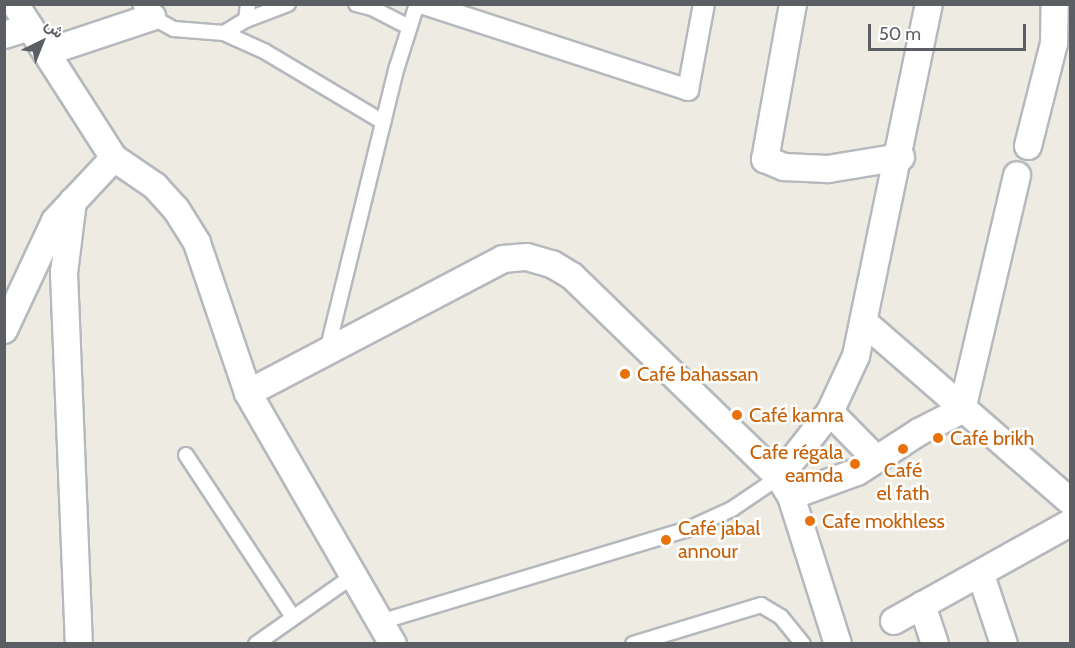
<!DOCTYPE html>
<html>
<head>
<meta charset="utf-8">
<style>
  body { margin:0 }
  #map { position:relative; width:1075px; height:648px; overflow:hidden; background:#eeebe3; font-family:Cabin,Vazirmatn,sans-serif }
  div>[style] { position:absolute }
  [style*='--x'] { left:calc(var(--x)*1px); top:calc(var(--y)*1px); width:calc(var(--w)*1px); rotate:calc(var(--a)*1deg) }
  .roads { filter:drop-shadow(2px 0 #b5b9bd) drop-shadow(-2px 0 #b5b9bd) drop-shadow(0 2px #b5b9bd) drop-shadow(0 -2px #b5b9bd) }
  .service>* { height:14px; margin:-7px; padding:0 7px; transform-origin:7px; border-radius:7px; background:#fff }
  .pedestrian>* { height:20px; margin:-10px; padding:0 10px; transform-origin:10px; border-radius:10px; background:#fff }
  .minor>* { height:26px; margin:-13px; padding:0 13px; transform-origin:13px; border-radius:13px; background:#fff }
  .dots>* { width:16px; height:16px; translate:-50% -50%; box-sizing:border-box; border:3px solid #fff; border-radius:50% }
  span { translate:-50% -50%; white-space:nowrap; text-align:center; line-height:1.15; -webkit-text-stroke:5px #fff; paint-order:stroke }
  .food-label { font-size:20px; color:#c56008 }
  .left { translate:0 -50%; text-align:left }
  .right { translate:-100% -50%; text-align:right }
  .frame { position:absolute; inset:0; border:6px solid #5b5f64; pointer-events:none }
  .north { position:absolute; left:12px; top:12px; width:60px; height:60px; -webkit-text-stroke:4px #fff; paint-order:stroke; rotate:43deg; font-size:16px; font-weight:700; line-height:24px; text-align:center; color:#5b5f64 }
  .north::after { content:''; display:block; margin:auto; width:21px; height:27px; background:#5b5f64; clip-path:polygon(50% 0,100% 100%,50% 72%,0 100%) }
  .scale { position:absolute; left:868px; top:24px; width:158px; height:27px; box-sizing:border-box; border:3px solid #5b5f64; border-top:0; padding-left:8px; font-size:18px; line-height:21px; white-space:nowrap; color:#5b5f64; -webkit-text-stroke:4px #fff; paint-order:stroke }
</style>
</head>
<body>
<div id="map">
  <div class="roads">
    <div class="service">
      <div style="--x:140;--y:4;--w:18;--a:47"></div>
      <div style="--x:152;--y:17;--w:25;--a:29"></div>
      <div style="--x:174;--y:29;--w:50;--a:4.6"></div>
      <div style="--x:224;--y:33;--w:44;--a:24.2"></div>
      <div style="--x:264;--y:51;--w:139;--a:30.8"></div>
      <div style="--x:356;--y:4;--w:16;--a:14"></div>
      <div style="--x:372;--y:8;--w:42;--a:27.2"></div>
      <div style="--x:246;--y:20;--w:45;--a:-20.9"></div>
      <div style="--x:224;--y:33;--w:26;--a:-31"></div>
      <div style="--x:246;--y:20;--w:16;--a:-83"></div>
      <div style="--x:327;--y:351;--w:292;--a:-76.2"></div>
      <div style="--x:397;--y:67;--w:66;--a:-72.4"></div>
      <div style="--x:186;--y:455;--w:194;--a:56.6"></div>
      <div style="--x:380;--y:622;--w:322;--a:-16.8"></div>
      <div style="--x:688;--y:529;--w:48;--a:-24.4"></div>
      <div style="--x:732;--y:509;--w:57;--a:-34.2"></div>
      <div style="--x:256;--y:644;--w:120;--a:-35.1"></div>
      <div style="--x:633;--y:644;--w:134;--a:-16.9"></div>
      <div style="--x:761;--y:605;--w:23;--a:31"></div>
      <div style="--x:781;--y:617;--w:35;--a:51"></div>
    </div>
    <div class="pedestrian">
      <div style="--x:424;--y:4;--w:278;--a:18"></div>
      <div style="--x:688;--y:90;--w:87;--a:-79.5"></div>
    </div>
    <div class="minor">
      <div style="--x:15;--y:4;--w:183;--a:57.3"></div>
      <div style="--x:793;--y:4;--w:158;--a:100.2"></div>
      <div style="--x:765;--y:159;--w:21;--a:23"></div>
      <div style="--x:784;--y:167;--w:44;--a:2.6"></div>
      <div style="--x:828;--y:169;--w:74;--a:-9.3"></div>
      <div style="--x:4;--y:35;--w:27;--a:-17"></div>
      <div style="--x:47;--y:52;--w:111;--a:-18.4"></div>
      <div style="--x:1028;--y:146;--w:106;--a:-75.8"></div>
      <div style="--x:1054;--y:43;--w:39;--a:-89"></div>
      <div style="--x:73;--y:201;--w:73;--a:97.1"></div>
      <div style="--x:64;--y:273;--w:371;--a:87.7"></div>
      <div style="--x:865;--y:323;--w:271;--a:41"></div>
      <div style="--x:4;--y:330;--w:120;--a:-64.9"></div>
      <div style="--x:55;--y:221;--w:86;--a:-46.9"></div>
      <div style="--x:114;--y:158;--w:50;--a:34.3"></div>
      <div style="--x:155;--y:186;--w:31;--a:48"></div>
      <div style="--x:176;--y:209;--w:40;--a:58"></div>
      <div style="--x:197;--y:243;--w:158;--a:71.2"></div>
      <div style="--x:248;--y:393;--w:290;--a:60"></div>
      <div style="--x:248;--y:393;--w:288;--a:-27.7"></div>
      <div style="--x:503;--y:259;--w:24;--a:-5"></div>
      <div style="--x:527;--y:257;--w:26;--a:16"></div>
      <div style="--x:552;--y:264;--w:23;--a:31"></div>
      <div style="--x:572;--y:276;--w:289;--a:44.2"></div>
      <div style="--x:779;--y:477;--w:22;--a:58"></div>
      <div style="--x:791;--y:496;--w:155;--a:72.4"></div>
      <div style="--x:830;--y:412;--w:66;--a:45.6"></div>
      <div style="--x:779;--y:477;--w:83;--a:-51.9"></div>
      <div style="--x:830;--y:412;--w:62;--a:-65.1"></div>
      <div style="--x:856;--y:356;--w:359;--a:-78.3"></div>
      <div style="--x:791;--y:496;--w:70;--a:-20"></div>
      <div style="--x:857;--y:472;--w:74;--a:-32.8"></div>
      <div style="--x:919;--y:432;--w:48;--a:-27.1"></div>
      <div style="--x:962;--y:410;--w:241;--a:-76.8"></div>
      <div style="--x:981;--y:575;--w:73;--a:71.6"></div>
      <div style="--x:922;--y:605;--w:41;--a:71.6"></div>
      <div style="--x:894;--y:621;--w:201;--a:-29.1"></div>
    </div>
  </div>
  <div class="dots">
    <div style="left:625px;top:374px;background:#e8710a"></div>
    <div style="left:737px;top:415px;background:#e8710a"></div>
    <div style="left:938px;top:438px;background:#e8710a"></div>
    <div style="left:903px;top:449px;background:#e8710a"></div>
    <div style="left:855px;top:464px;background:#e8710a"></div>
    <div style="left:810px;top:521px;background:#e8710a"></div>
    <div style="left:666px;top:540px;background:#e8710a"></div>
  </div>
  <div class="food-label">
    <span class="left" style="left:637px;top:374px">Café bahassan</span>
    <span class="left" style="left:749px;top:415px">Café kamra</span>
    <span class="left" style="left:950px;top:438px">Café brikh</span>
    <span class="right" style="left:843px;top:464px">Cafe régala<br>eamda</span>
    <span style="left:903px;top:482px">Café<br>el fath</span>
    <span class="left" style="left:822px;top:521px">Cafe mokhless</span>
    <span class="left" style="left:678px;top:540px">Café jabal<br>annour</span>
  </div>
  <div class="frame"></div>
  <div class="north">ش</div>
  <div class="scale">50 m</div>
</div>
</body>
</html>
